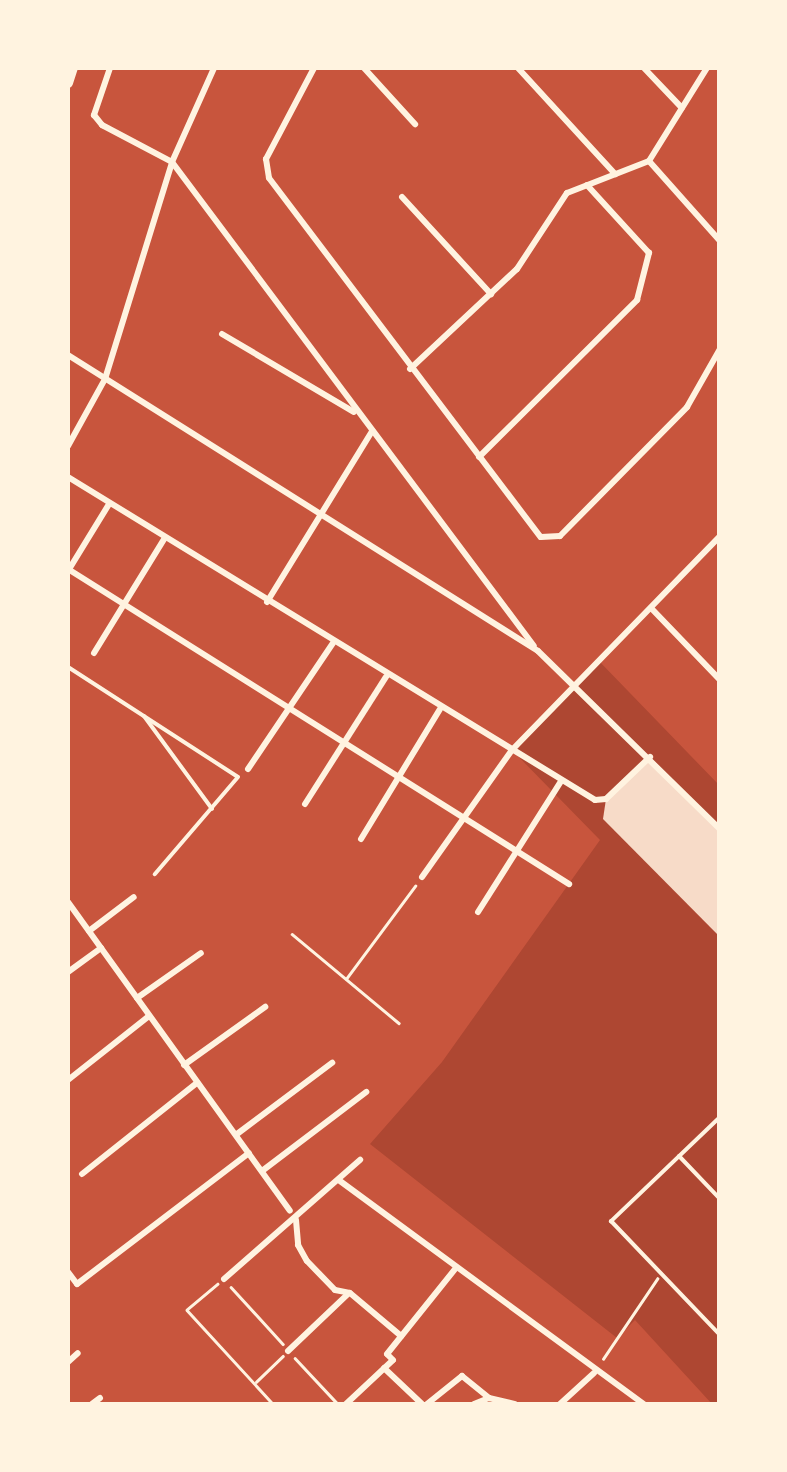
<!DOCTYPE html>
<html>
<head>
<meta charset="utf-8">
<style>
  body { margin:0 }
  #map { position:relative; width:787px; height:1472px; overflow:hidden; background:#c8553d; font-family:"Work Sans",sans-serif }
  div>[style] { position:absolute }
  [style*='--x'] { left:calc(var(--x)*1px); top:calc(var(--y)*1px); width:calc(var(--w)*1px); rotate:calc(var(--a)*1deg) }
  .green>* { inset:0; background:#ae4732 }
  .building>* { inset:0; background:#f7dbc8 }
  .path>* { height:2.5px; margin:-1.25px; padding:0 1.25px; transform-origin:1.25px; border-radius:1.25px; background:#fff3e0 }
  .service>* { height:4px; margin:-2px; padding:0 2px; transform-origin:2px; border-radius:2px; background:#fff3e0 }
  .minor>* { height:6px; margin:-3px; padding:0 3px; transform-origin:3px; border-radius:3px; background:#fff3e0 }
  .primary>* { height:10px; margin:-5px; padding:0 5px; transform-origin:5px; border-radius:5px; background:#fff3e0 }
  span { translate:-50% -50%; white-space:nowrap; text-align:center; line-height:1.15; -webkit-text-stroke:8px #fff3e0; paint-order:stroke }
  .frame { position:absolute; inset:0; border:70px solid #fff3e0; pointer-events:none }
</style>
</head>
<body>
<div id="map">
  <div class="green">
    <div style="clip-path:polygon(598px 660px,719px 785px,719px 1404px,712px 1404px,635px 1320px,617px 1338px,370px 1144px,442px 1062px,600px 840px,512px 750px)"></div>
  </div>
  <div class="building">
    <div style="clip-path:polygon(650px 757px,720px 829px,720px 937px,603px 819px,606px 799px)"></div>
  </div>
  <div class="path">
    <div style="--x:292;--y:934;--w:139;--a:39.8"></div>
    <div style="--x:346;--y:979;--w:116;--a:-53.4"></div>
    <div style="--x:218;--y:1284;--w:40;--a:140"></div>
    <div style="--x:187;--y:1310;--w:127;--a:47.5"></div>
    <div style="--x:231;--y:1287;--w:77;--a:47.6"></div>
    <div style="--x:295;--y:1358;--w:62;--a:47"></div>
    <div style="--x:603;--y:1359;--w:97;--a:-56"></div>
    <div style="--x:256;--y:1382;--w:37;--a:-44"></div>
  </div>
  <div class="service">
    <div style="--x:68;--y:667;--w:202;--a:32.9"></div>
    <div style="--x:238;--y:777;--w:128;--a:130.6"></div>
    <div style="--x:144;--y:716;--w:115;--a:53.8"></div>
    <div style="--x:720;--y:1117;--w:151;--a:136.3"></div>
    <div style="--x:611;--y:1221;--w:158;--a:46.3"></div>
    <div style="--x:679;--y:1156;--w:59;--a:46.4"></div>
  </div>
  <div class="minor">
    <div style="--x:110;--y:68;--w:50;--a:108.8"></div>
    <div style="--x:94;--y:115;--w:13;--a:51"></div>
    <div style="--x:102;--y:125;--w:79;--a:27.9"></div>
    <div style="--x:172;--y:162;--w:604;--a:53.21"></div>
    <div style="--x:314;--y:68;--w:103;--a:117.8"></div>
    <div style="--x:266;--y:159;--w:19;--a:81"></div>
    <div style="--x:269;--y:178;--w:450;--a:52.9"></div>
    <div style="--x:541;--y:537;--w:19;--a:-3"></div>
    <div style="--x:560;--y:536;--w:181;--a:-45.4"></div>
    <div style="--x:687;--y:407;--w:67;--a:-60.4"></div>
    <div style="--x:364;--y:68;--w:76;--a:47.7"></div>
    <div style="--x:518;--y:68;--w:144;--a:47.5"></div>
    <div style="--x:644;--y:68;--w:55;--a:46.5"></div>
    <div style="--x:649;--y:161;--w:107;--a:48.4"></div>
    <div style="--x:402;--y:197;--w:132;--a:47.5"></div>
    <div style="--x:222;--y:334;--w:153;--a:30.6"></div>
    <div style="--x:68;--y:355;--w:555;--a:32.2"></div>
    <div style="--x:538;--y:651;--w:255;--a:44.4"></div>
    <div style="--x:410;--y:369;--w:146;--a:-43.1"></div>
    <div style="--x:517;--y:269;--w:91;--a:-56.7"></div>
    <div style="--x:567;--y:193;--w:88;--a:-21.3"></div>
    <div style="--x:649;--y:161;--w:110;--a:-58.1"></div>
    <div style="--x:68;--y:446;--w:77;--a:-61.1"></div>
    <div style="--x:105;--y:379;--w:227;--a:-72.8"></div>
    <div style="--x:172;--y:162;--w:103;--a:-65.9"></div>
    <div style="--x:479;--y:457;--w:223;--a:-44.8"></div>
    <div style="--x:637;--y:300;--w:49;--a:-75.7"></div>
    <div style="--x:649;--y:253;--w:92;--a:-132.4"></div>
    <div style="--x:68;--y:477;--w:618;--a:31.5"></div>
    <div style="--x:595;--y:800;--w:11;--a:-5"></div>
    <div style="--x:606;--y:799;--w:61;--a:-43.7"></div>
    <div style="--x:68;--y:569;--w:592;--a:32.16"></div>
    <div style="--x:68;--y:571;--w:79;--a:-58.5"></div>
    <div style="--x:267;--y:602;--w:201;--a:-58.4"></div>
    <div style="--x:651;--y:608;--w:100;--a:46.2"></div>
    <div style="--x:94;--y:653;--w:134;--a:-58.4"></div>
    <div style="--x:248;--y:769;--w:152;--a:-56"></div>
    <div style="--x:305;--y:804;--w:151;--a:-57.5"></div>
    <div style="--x:361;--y:839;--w:152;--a:-58.7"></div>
    <div style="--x:422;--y:877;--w:156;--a:-54.7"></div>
    <div style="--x:512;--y:750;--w:298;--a:-45.8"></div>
    <div style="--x:68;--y:902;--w:380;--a:54.3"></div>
    <div style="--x:478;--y:912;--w:155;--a:-57.6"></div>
    <div style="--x:89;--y:931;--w:56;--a:-37.1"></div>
    <div style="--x:68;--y:972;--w:41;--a:-36"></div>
    <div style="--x:137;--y:998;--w:78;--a:-35.1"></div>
    <div style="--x:184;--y:1065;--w:100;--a:-35.6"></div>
    <div style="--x:68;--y:1080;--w:103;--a:-38.3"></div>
    <div style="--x:237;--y:1134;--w:119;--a:-36.8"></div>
    <div style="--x:262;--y:1171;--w:131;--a:-37.2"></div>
    <div style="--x:82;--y:1174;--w:147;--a:-38.4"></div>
    <div style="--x:340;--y:1181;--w:377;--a:36.3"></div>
    <div style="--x:296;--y:1220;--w:25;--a:85"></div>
    <div style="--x:298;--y:1245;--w:18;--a:61"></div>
    <div style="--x:307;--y:1261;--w:40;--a:46"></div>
    <div style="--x:335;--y:1290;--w:15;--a:11"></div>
    <div style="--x:350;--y:1293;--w:67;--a:40.1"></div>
    <div style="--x:68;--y:1272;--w:15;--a:53"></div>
    <div style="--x:77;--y:1284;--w:216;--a:-37.3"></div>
    <div style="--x:224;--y:1279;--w:181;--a:-41.2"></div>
    <div style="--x:288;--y:1351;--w:84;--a:-43.6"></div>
    <div style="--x:68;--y:1362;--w:13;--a:-42"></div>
    <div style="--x:384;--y:1368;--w:52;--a:43.5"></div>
    <div style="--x:92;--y:1404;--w:10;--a:-37"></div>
    <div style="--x:346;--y:1404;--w:64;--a:-43.1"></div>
    <div style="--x:393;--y:1360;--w:8;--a:-135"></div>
    <div style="--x:387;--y:1354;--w:109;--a:-51.3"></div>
    <div style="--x:427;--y:1404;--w:45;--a:-38.7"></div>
    <div style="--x:462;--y:1376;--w:35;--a:39"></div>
    <div style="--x:474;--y:1404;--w:16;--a:-22"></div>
    <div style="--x:489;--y:1398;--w:27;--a:13"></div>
    <div style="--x:560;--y:1404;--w:46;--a:-42.4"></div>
  </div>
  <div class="primary">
    <div style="--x:68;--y:83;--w:16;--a:-72"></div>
  </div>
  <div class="frame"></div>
</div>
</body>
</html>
